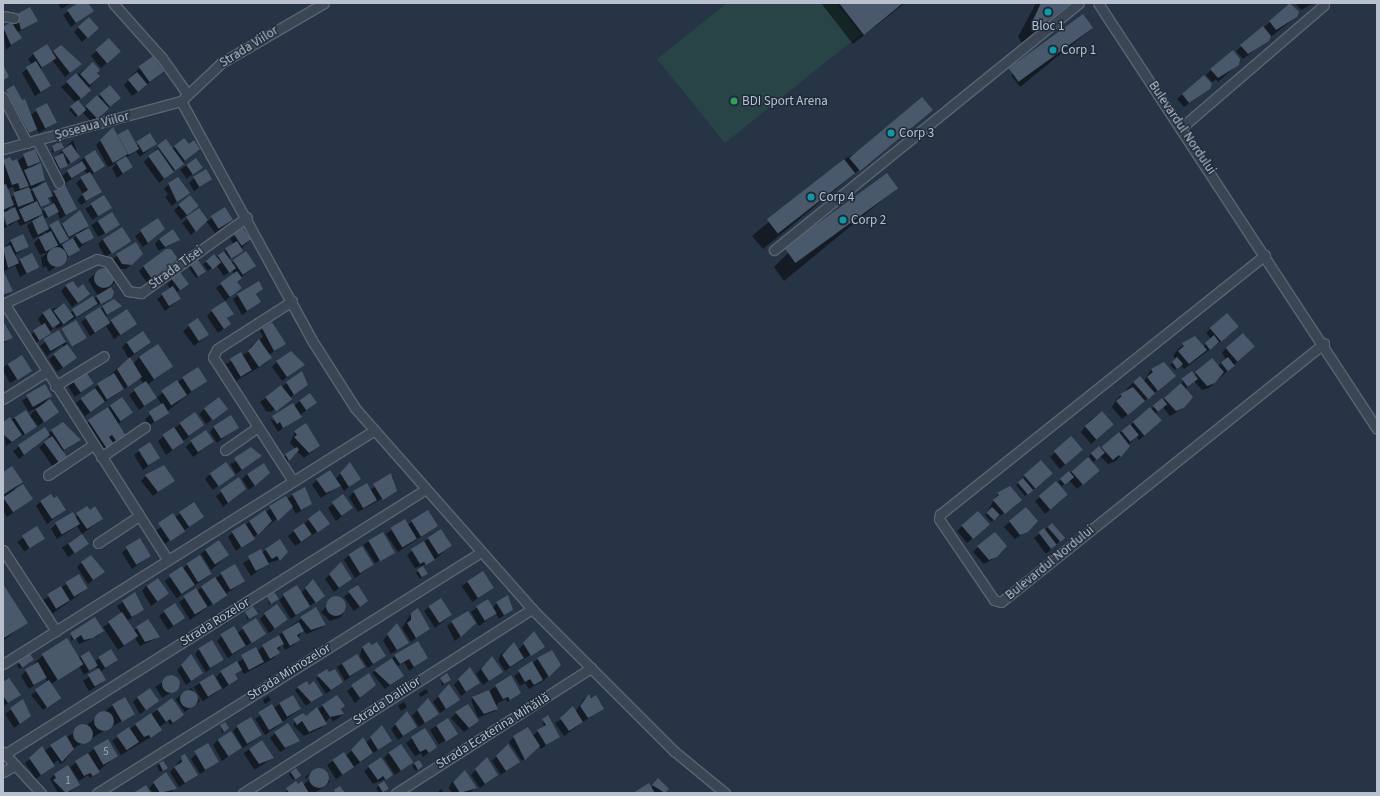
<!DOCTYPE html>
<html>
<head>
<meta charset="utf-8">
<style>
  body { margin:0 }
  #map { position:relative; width:1380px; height:796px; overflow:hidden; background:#263445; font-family:"Source Sans 3",sans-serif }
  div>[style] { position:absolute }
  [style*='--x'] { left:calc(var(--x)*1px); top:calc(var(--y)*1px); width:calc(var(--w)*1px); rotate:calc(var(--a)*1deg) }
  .green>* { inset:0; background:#284446 }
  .shadow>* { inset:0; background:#0007; transform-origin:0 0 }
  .building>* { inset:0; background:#4a586c; transform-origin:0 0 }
  .round { border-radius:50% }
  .roads { filter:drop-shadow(1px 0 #596472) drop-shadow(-1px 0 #596472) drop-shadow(0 1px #596472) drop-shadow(0 -1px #596472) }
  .minor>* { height:9px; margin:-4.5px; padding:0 4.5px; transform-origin:4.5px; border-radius:4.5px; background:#3b4655 }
  .dots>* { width:11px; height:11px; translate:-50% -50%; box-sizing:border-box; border:2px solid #1f2b3a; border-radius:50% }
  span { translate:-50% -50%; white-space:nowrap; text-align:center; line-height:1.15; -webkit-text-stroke:3px #1f2b3a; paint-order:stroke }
  .number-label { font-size:11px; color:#9da7b6 }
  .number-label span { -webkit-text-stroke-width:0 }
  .poi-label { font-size:13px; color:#b9c1ce }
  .left { translate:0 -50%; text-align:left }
  .street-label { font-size:13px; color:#b9c1ce }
  .frame { position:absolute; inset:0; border:4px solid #b9c1ce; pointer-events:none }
</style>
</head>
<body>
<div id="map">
  <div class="green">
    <div style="clip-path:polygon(727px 3px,836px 3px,861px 34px,725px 143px,657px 59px)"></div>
  </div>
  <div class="shadow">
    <div style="clip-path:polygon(58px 3px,72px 3px,61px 9px)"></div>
    <div style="clip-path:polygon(79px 3px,87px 3px,92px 11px,71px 27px,63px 15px)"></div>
    <div style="clip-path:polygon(821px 3px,905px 3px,853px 44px)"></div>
    <div style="clip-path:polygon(1036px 3px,1070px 3px,1022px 43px,1018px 37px)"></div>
    <div style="clip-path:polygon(1295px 3px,1314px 3px,1301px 10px)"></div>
    <div style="clip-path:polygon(1291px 4px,1298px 12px,1296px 17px,1243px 59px,1236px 51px)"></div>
    <div style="clip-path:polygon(18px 14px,37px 21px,17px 33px,20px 38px,6px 50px,3px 28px,11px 23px,15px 30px,13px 19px)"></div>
    <div style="clip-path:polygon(79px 27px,92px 33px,82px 42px,74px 32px)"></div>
    <div style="clip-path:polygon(1090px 30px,1020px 87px,1011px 75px,1014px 73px)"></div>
    <div style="clip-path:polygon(109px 40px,115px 56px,101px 68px,91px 56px)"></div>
    <div style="clip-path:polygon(54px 51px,76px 68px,65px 77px,52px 60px,40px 69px,50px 86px,35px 96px,22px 73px,32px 65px,28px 59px,33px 54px)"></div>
    <div style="clip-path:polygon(93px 63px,99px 76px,78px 101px,84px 109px,110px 86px,115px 103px,92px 122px,82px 112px,76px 117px,69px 110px,76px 103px,61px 87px)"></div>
    <div style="clip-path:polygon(1238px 64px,1218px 82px,1216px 79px,1212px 82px,1206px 75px,1211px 70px)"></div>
    <div style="clip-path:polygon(140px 67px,158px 76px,132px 96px,124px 85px)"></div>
    <div style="clip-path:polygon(1204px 76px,1209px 89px,1184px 107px,1177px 99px)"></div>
    <div style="clip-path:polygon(13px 87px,30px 115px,47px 105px,55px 123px,39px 133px,36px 128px,23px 138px,3px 94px)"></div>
    <div style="clip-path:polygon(932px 110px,763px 249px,752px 236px,843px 160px)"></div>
    <div style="clip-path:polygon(113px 129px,117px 137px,127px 130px,136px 145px,156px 144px,140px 157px,136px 151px,126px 158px,132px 167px,117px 178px,112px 168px,118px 162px,108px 167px,96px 145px)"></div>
    <div style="clip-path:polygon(73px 140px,79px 157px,57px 171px,53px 160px)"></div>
    <div style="clip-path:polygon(165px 140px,172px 149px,184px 140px,194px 154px,159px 183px,144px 162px)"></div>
    <div style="clip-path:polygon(52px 147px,63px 147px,52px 153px)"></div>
    <div style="clip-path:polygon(evenodd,34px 150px,39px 162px,33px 167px,40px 164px,43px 171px,44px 180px,37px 187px,51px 195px,54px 192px,76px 208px,60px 219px,57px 212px,44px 219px,48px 228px,63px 224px,88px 226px,82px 232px,93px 237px,49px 272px,46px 266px,43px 268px,41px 258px,48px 252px,40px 255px,34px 243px,42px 235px,33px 239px,27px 226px,33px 220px,20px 226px,17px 221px,9px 226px,3px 215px,3px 186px,6px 185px,3px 184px,3px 161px,17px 161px,34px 150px,13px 187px,16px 194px,10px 198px,7px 189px,13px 187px,34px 150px,35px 187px,30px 192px,29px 190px,35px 187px,34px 150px,50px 197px,53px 204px,41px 212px,39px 209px,50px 197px,34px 150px,12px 206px,13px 209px,6px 212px,12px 206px,34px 150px,42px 213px,44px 216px,36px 220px,36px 219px,42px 213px,34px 150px,45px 232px,47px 234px,41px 237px,45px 232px,34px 150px,77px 234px,73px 239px,62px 244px,66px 240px,77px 234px)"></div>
    <div style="clip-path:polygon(85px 157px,103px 166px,91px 175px,100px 192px,81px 205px,77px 200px,83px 194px,76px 183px,87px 174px,84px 170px,66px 183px,62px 176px)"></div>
    <div style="left:196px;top:159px;width:11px;height:19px;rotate:56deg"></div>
    <div style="clip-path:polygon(194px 178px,211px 179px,194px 191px,189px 183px)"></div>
    <div style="clip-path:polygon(169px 184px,188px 193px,172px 206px,165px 197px,168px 194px,164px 189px)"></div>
    <div style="clip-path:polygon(897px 188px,784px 281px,774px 267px,789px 252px)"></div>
    <div style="clip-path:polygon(190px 196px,192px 211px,181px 220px,174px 210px)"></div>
    <div style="left:104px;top:197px;width:13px;height:22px;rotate:58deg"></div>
    <div style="clip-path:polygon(224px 208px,232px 220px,215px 233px,206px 221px,191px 235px,182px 223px,199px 209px,208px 221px)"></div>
    <div style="left:112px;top:213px;width:14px;height:24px;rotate:60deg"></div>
    <div style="clip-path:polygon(3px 218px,7px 227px,3px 229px)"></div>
    <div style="clip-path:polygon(158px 219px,159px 234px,143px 247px,135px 236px)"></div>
    <div style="clip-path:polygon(235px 235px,250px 240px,228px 261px,255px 266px,236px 282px,240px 288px,225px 301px,216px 288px,234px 274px,232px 270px,224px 276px,216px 265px,208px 271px,203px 264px,234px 245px,230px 239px)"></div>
    <div style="clip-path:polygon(103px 239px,130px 241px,105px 257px,98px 244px)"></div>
    <div style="clip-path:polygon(159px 239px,179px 240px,159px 251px,155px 244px)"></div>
    <div style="clip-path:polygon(11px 241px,28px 246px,14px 256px,17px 262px,32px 254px,38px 267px,20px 277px,15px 265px,3px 272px,3px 249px)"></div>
    <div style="clip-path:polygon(135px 244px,142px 254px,126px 269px,117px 269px,111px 260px)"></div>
    <div style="clip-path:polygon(177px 259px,147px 283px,139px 271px,144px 266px)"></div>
    <div style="clip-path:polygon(198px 262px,203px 274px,196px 278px,189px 268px)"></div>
    <div style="clip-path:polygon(101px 268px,107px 269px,115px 282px,110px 287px,113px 292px,109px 298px,57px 329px,56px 326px,34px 345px,29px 336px,42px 326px,38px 319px,42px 314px,64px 304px,70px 313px,98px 296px,88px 280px)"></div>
    <div style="clip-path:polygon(180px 273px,187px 284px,176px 293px,180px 299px,165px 311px,157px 299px,170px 289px,167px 284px)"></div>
    <div style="clip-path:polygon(3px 276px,11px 291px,3px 297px)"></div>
    <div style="clip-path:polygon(66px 286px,78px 289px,83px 299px,72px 307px,61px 291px)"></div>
    <div style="clip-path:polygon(262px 289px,256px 295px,260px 302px,242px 315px,233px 299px,238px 295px)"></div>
    <div style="clip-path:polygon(121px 306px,105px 317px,109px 322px,127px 310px,136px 324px,114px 339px,106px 326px,90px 336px,81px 322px,100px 308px)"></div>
    <div style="clip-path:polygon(212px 311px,232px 314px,227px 319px,230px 324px,218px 333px,207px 316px)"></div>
    <div style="clip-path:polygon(198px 319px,208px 335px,194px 346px,183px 331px)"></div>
    <div style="clip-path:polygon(3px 323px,11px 337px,3px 344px)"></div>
    <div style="clip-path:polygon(272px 323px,284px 344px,269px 355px,271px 358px,266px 363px,236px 381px,226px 364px,252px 350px,250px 347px,263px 337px,260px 331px)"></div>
    <div style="clip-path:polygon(1211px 328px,1233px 332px,1184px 369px,1181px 365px,1175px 370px,1170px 365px,1176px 359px,1173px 356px,1178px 349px,1194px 337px,1203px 347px,1211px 339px,1206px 333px)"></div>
    <div style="clip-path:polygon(62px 330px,86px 338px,73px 347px)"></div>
    <div style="clip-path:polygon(60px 331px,75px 358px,57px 372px,49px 359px,64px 347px,62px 345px,47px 356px,40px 346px)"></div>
    <div style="clip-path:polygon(126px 343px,150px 343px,129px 358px,133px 364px,139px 357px,171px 366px,147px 385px,156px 398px,183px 378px,206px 380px,149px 426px,145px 419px,162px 405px,157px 397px,139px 410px,129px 395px,144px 384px,140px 378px,85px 416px,76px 403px,129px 359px,122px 347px)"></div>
    <div style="clip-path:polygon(1226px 348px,1248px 352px,1209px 388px,1202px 390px,1194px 381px,1185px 389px,1183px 408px,1170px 416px,1163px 407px,1155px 414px,1156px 426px,1139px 440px,1136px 436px,1116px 461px,1108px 464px,1100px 456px,1093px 462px,1089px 456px,1163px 400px,1192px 373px,1194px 375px,1212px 359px,1218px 366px,1226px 359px,1222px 353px)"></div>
    <div style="left:22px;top:356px;width:17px;height:24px;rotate:59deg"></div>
    <div style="clip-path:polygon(277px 362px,303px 365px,282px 381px,272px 367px)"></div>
    <div style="clip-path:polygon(1163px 363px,1169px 381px,1122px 419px,1112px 407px,1116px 400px,1134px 382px,1144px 381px,1151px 370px)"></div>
    <div style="clip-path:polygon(86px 373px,92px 384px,75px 397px,68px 386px)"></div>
    <div style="clip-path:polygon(301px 373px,307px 385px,271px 412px,266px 411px,260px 402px)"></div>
    <div style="clip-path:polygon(44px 386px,51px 396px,45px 402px,58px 411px,38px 426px,30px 415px,38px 407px,29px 412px,22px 401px)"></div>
    <div style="clip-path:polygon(121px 398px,131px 413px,118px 424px,125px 435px,99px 456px,81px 428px)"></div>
    <div style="clip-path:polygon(300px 401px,316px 403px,278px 432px,270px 419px,275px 421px)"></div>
    <div style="clip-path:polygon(204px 409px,226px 409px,206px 424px,199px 414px)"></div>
    <div style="clip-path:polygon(1102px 412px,1108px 430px,1091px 444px,1081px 432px,1090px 420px)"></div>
    <div style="clip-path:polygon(15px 418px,36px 427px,6px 446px,3px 423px)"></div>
    <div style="clip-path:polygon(180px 424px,203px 425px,166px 455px,158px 441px)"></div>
    <div style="clip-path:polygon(214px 427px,238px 427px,217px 443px,210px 432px)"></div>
    <div style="clip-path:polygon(44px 429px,48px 434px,52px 430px,79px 440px,62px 452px,60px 462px,53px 467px,39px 447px,49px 439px,48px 436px,19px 459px,13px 451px)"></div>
    <div style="clip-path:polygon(295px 432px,319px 446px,304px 458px,297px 451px,287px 463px,283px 457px,296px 449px,290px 443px)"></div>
    <div style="clip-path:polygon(1071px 438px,1076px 455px,1060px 469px,1050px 457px)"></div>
    <div style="clip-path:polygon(191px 442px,213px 442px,193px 457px,186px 447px)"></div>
    <div style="clip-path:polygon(149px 443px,159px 458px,143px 470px,134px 455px)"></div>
    <div style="clip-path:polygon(258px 452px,257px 460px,236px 474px,230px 464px)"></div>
    <div style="clip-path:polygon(1088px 458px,1093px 476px,1077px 489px,1069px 480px,1062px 486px,1058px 482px)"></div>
    <div style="clip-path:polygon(350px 463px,360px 478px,344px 491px,340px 485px,321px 498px,312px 485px,317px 480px,335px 480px)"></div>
    <div style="clip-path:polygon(3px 473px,22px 482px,14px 489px,32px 499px,7px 517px,3px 510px)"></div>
    <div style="clip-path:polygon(210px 474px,233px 474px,213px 490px,205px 479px)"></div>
    <div style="clip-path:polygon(247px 474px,264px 478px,249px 490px,242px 479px)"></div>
    <div style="clip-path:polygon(391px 474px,394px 479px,390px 482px,396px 491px,358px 512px,349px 497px,354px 492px,370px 490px)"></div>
    <div style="clip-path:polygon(146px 476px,173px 481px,153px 496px,141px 481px)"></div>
    <div style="clip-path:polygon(1025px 476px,1047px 479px,1025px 496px,1016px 485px)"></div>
    <div style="clip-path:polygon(239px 479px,240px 493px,223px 507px,216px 496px)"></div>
    <div style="clip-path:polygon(998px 494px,1016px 505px,991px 522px,985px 515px)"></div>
    <div style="clip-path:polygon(293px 495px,311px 504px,296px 514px,292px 507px,236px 551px,228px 537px,233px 532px)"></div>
    <div style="clip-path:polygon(343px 495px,352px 508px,336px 521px,328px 508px)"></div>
    <div style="clip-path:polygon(1040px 497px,1062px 500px,1045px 514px,1035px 501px)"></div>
    <div style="clip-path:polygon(41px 501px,65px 510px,47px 524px,36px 506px)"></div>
    <div style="left:194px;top:504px;width:16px;height:47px;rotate:55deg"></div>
    <div style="clip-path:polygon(1026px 508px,1027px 531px,1015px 539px,1004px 527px)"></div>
    <div style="clip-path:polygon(89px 511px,102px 519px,82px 534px,77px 526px,57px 539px,51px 529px,56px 524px,72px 514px,74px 517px)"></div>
    <div style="clip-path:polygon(320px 511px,329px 524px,295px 546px,288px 536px)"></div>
    <div style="clip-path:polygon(428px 511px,437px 526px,398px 552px,386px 534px,404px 521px,407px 525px)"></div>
    <div style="clip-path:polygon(978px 512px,984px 529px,967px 543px,957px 531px)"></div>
    <div style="clip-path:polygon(1048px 527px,1063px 538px,1046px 554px,1034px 538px)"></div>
    <div style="left:37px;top:528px;width:12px;height:24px;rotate:55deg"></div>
    <div style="left:382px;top:533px;width:22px;height:22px;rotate:58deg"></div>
    <div style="left:81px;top:535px;width:11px;height:23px;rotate:56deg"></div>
    <div style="clip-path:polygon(429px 538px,450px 546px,432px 562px,415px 568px,407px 555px)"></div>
    <div style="clip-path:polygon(978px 547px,996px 557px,984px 564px,973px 552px)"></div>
    <div style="clip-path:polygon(127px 548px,150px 555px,132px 569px,122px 553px)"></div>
    <div style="clip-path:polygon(206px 549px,228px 555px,211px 570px,201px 554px)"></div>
    <div style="clip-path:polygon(266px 550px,284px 558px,268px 563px,251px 576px,243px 563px)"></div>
    <div style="clip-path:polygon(349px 555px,373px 565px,355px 578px,344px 560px)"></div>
    <div style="left:199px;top:557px;width:21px;height:42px;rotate:55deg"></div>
    <div style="clip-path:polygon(82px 562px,104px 571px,88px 584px,77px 567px)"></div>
    <div style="clip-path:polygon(341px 564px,351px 579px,334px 592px,325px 579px)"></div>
    <div style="clip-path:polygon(418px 571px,424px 576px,420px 579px,416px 573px)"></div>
    <div style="left:482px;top:572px;width:19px;height:25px;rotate:55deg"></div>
    <div style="clip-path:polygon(222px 574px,244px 581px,190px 620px,179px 602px)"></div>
    <div style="left:78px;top:576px;width:16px;height:42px;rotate:55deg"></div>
    <div style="clip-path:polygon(313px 581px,324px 596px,291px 619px,279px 600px,284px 595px,301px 593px)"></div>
    <div style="clip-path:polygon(3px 586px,26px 623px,3px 641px)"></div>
    <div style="clip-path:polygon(146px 586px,167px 594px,151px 606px,142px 591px)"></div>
    <div style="clip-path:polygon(358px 586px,367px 601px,354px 611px,344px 597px)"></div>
    <div style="clip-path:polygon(135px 594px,143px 610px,127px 621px,133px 631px,148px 620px,159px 637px,140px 646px,135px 638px,118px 650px,103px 627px,122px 614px,117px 606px)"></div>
    <div style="clip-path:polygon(338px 596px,346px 609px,341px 617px,330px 621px,321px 612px)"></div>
    <div style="clip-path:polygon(268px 598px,275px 601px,269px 605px)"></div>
    <div style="clip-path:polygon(497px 603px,512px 609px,499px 619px,496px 614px,479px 626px,471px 612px,476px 608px,492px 608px)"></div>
    <div style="clip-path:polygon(429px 607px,451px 615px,435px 628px,424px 611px)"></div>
    <div style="clip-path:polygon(316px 608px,324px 621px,323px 627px,306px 634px,303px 630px,294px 645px,285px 650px,282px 644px,274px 658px,244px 674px,241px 669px,234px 675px,236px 679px,223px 689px,216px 677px,221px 672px,257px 651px)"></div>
    <div style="clip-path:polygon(164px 612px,184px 618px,168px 630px,159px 616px)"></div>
    <div style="clip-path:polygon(246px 612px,254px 616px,247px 620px)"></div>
    <div style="clip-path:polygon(265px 614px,287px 620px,269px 633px,260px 619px)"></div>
    <div style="clip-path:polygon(411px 614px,429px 628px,411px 642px,402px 628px)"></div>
    <div style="clip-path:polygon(95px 619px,102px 631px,98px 636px,79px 644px,76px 638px,71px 641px,71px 634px)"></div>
    <div style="clip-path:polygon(256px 620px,264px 634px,228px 658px,217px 641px,222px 636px,237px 633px)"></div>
    <div style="clip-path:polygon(452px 622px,470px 628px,455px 641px,447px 626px)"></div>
    <div style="clip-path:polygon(397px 625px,408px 643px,391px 654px,383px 640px)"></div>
    <div style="clip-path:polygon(534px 633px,543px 647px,505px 671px,498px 660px,501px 654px,514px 644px,518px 650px)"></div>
    <div style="clip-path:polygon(362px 647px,384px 656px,368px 668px,360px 656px)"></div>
    <div style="clip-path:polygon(199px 649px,223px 659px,206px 672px,195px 654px)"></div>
    <div style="clip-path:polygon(111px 650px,117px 660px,100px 672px,105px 679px,100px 684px,89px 691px,83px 681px,98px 670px,96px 666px,84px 675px,79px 666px,51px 684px,60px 698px,43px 710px,31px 695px,48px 682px,45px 678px,29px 689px,21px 676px,43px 655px,81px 657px,94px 662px)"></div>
    <div style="clip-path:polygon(356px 655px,363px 667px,345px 681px,337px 667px)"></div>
    <div style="clip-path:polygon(30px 656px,31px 662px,20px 669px,17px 665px)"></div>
    <div style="clip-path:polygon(191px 656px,202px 673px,186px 685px,177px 670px)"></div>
    <div style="clip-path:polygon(395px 656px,427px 658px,409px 671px,404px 662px,396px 667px,402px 676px,385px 689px,372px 673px)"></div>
    <div style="clip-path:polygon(492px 657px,501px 672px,483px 685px,476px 674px)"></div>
    <div style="clip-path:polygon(538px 659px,559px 665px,543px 681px,529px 689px,525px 683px,520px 686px,514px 676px)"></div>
    <div style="clip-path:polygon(470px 668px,479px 683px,461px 696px,454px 685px)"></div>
    <div style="clip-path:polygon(329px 674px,342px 682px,326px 694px,316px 678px)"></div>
    <div style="left:174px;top:675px;width:13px;height:22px;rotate:58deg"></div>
    <div style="left:212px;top:675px;width:17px;height:22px;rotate:57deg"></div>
    <div style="clip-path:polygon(368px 675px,375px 685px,355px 703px,347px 691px)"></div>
    <div style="clip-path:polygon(510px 677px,520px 693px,507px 702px,506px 699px,498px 703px,495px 711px,478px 718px,471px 700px,480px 693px,482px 696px)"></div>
    <div style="clip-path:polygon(441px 679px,450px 680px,442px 686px)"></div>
    <div style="clip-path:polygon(306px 682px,321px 694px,306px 706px,295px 690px)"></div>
    <div style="clip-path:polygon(3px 683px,20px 694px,3px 707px)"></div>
    <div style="clip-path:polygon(449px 685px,458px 700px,440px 713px,433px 702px)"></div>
    <div style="left:191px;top:688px;width:16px;height:19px;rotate:55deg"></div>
    <div style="left:426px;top:689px;width:4px;height:9px;rotate:56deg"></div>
    <div style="clip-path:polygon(268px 696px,271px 700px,265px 704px,263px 700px)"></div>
    <div style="clip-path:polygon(337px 696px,343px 714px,333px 722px,330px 717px,321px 728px,304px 736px,294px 726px,294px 720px,305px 718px)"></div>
    <div style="clip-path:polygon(595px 696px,602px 708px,564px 736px,555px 723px,575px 712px,584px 699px)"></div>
    <div style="clip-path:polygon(138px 697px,157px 701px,140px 714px,133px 702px)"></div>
    <div style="clip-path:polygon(428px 699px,437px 714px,419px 727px,412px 716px)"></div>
    <div style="clip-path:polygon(172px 700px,180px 717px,170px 725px,168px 721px,159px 727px,159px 732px,121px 755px,112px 741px)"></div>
    <div style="clip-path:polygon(23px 701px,30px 716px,14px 728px,5px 714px)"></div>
    <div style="left:404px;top:702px;width:6px;height:7px;rotate:59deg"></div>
    <div style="clip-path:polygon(280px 704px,300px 709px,265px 735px,255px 719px)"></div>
    <div style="clip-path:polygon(113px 705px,134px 714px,74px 748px,65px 761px,60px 764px,58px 760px,36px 779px,25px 763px,30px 759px,87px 725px)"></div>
    <div style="clip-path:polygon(407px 713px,416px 727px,398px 740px,391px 729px)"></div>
    <div style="clip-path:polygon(456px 713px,478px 721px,464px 732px,451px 718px)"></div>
    <div style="left:448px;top:719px;width:17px;height:21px;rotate:59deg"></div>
    <div style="clip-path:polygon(543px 720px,559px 736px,541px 749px,539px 746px,522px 761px,509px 742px,514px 737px,532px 736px,544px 727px)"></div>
    <div style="clip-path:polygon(221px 726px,228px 728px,222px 733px)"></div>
    <div style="clip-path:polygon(238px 726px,261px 735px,243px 748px,233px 731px)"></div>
    <div style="clip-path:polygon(382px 726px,391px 741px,336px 779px,327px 765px,344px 753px,346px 756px,363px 739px,366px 743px)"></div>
    <div style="clip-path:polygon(424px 729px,436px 747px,423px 757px,421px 753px,415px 756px,406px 743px)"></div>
    <div style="clip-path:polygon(275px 733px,299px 741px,280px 752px,270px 738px)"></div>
    <div style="clip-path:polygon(218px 740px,240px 748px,222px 761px,213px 745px)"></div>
    <div style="left:262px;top:741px;width:20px;height:22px;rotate:57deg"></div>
    <div style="clip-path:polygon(508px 745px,518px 762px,501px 775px,492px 761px)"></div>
    <div style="clip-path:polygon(94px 749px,117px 755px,90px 778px,88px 775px,79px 781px,70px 767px)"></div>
    <div style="clip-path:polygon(389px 753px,412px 762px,395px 775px,384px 758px)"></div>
    <div style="clip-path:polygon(196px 754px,218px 762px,200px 774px,191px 759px)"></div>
    <div style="clip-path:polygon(185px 755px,197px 775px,179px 787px,170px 772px)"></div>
    <div style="clip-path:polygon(487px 759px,497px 775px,480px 788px,471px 775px)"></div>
    <div style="clip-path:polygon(419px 761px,420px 768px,416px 771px,412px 766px)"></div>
    <div style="clip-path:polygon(163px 762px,164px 770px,160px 772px,157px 766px)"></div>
    <div style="clip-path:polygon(369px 767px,390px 777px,373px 784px,364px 771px)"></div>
    <div style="clip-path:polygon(322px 769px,330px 782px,325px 786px,314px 793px,286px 793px,287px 789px,303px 785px)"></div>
    <div style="clip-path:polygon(291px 772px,297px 777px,293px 780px,289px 774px)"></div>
    <div style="clip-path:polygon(312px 772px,306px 779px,305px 777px)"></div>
    <div style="clip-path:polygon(465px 772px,475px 788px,470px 793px,452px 793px,449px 788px,452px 782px)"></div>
    <div style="clip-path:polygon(55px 774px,78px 785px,69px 793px,58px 793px,50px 779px)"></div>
    <div style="clip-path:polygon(658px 780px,667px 789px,663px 793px,635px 793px,651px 788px)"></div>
    <div style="clip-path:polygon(384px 782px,385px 791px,379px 793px,376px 788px)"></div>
    <div style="clip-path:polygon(154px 783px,176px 788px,171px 793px,153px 793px,149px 788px)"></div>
    <div style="clip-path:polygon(441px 789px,444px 793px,437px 793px)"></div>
  </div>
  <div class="building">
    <div style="clip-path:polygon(78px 3px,88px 3px,94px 11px,76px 23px,67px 10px)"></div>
    <div style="clip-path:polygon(839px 3px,903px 3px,864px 35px)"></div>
    <div style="clip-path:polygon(1041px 3px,1071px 3px,1038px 29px,1032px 22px)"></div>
    <div style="clip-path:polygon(1290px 3px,1299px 12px,1297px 17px,1276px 30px,1269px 21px)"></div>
    <div style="clip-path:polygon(30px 7px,38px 21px,21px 30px,17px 14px)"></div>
    <div style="left:1083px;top:14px;width:17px;height:92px;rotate:54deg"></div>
    <div style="left:89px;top:17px;width:15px;height:15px;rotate:48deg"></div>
    <div style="clip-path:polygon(11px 22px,22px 38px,11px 45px,3px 27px)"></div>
    <div style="clip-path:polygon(1263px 26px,1271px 36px,1269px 41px,1248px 54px,1240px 45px)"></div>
    <div style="left:109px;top:38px;width:18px;height:18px;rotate:49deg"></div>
    <div style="left:47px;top:44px;width:17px;height:17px;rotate:57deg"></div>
    <div style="clip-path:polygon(61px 45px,82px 64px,70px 73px,53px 51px)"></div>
    <div style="clip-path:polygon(1233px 50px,1240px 59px,1239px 65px,1218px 78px,1210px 69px)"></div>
    <div style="left:153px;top:56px;width:19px;height:18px;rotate:54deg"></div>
    <div style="left:36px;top:61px;width:29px;height:12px;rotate:59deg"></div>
    <div style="clip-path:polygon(93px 62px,100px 70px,97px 73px,100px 76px,90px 85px,80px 74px)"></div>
    <div style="clip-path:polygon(3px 64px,9px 77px,3px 80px)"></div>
    <div style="left:137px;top:72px;width:16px;height:12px;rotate:50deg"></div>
    <div style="left:76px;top:73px;width:23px;height:13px;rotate:49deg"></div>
    <div style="clip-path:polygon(1204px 75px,1212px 84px,1210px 89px,1189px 103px,1182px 94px)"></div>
    <div style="clip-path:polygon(14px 85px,22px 100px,25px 99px,37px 129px,29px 133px,6px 90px)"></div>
    <div style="left:110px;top:85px;width:17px;height:14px;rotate:50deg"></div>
    <div style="left:97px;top:95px;width:18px;height:16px;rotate:47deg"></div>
    <div style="left:922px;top:97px;width:17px;height:95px;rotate:50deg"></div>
    <div style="left:78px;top:100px;width:13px;height:10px;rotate:51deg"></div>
    <div style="left:47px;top:103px;width:22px;height:13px;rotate:63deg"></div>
    <div style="clip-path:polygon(113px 127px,128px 154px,113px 163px,100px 140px)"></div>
    <div style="left:128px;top:129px;width:23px;height:12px;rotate:61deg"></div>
    <div style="left:150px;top:133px;width:13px;height:16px;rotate:58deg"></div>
    <div style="clip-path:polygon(184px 138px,189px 144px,194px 140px,200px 149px,185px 161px,174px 146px)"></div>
    <div style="left:166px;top:139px;width:31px;height:11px;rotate:54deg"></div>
    <div style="clip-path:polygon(61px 141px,64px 148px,54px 152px,52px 146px)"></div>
    <div style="left:71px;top:144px;width:16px;height:11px;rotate:55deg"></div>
    <div style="left:35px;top:149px;width:14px;height:13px;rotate:69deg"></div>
    <div style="left:158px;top:149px;width:28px;height:12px;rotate:55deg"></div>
    <div style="left:95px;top:150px;width:19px;height:13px;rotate:58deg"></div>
    <div style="clip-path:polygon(63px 153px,68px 166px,60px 169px,54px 157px)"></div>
    <div style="left:126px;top:156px;width:13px;height:12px;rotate:58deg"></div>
    <div style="clip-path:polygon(10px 157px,12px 161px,17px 159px,29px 186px,20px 189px,18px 183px,12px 185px,3px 160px)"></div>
    <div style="left:196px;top:158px;width:12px;height:12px;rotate:55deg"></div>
    <div style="left:844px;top:159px;width:18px;height:98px;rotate:52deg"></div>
    <div style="left:82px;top:161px;width:9px;height:18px;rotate:58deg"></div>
    <div style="clip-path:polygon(41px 163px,45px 180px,31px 186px,24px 170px)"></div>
    <div style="left:206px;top:169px;width:12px;height:15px;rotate:59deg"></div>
    <div style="clip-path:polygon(90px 172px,102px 192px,86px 201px,82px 194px,88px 190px,80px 177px)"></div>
    <div style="left:887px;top:173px;width:19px;height:127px;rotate:54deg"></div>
    <div style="clip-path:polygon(178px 177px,190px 193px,177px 202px,168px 183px)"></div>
    <div style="clip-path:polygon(46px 182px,53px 196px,48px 198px,50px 203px,41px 207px,32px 189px)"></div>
    <div style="clip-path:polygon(6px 184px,14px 205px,3px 210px,3px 185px)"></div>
    <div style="left:65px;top:185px;width:27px;height:13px;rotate:63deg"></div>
    <div style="left:29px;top:187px;width:15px;height:17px;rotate:70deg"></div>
    <div style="left:104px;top:195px;width:15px;height:16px;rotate:58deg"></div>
    <div style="left:190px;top:195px;width:14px;height:15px;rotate:51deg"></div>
    <div style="left:37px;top:201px;width:14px;height:20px;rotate:65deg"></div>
    <div style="left:54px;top:203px;width:10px;height:12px;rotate:61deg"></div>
    <div style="clip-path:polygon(15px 207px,20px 219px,7px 225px,3px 213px)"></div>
    <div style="left:225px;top:207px;width:15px;height:17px;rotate:58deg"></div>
    <div style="clip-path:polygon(199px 208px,208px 220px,196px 232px,186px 217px)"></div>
    <div style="clip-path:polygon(80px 210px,89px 226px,69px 237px,62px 224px)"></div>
    <div style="left:112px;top:212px;width:15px;height:17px;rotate:58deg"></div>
    <div style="clip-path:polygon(43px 215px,49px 229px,38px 235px,32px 221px)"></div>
    <div style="clip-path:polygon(158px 218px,165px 229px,148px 243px,140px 230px)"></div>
    <div style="left:58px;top:220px;width:22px;height:10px;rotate:60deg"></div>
    <div style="left:122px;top:227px;width:17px;height:23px;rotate:57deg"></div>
    <div style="clip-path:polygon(89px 228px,94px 238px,82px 244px,75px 235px)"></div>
    <div style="left:243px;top:228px;width:14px;height:11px;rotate:56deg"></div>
    <div style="clip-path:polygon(173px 229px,180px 240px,165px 247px,159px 239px)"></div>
    <div style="left:51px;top:231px;width:16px;height:14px;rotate:63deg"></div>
    <div style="left:23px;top:234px;width:14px;height:14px;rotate:65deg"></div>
    <div style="left:73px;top:238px;width:14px;height:13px;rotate:60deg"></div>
    <div style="left:237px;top:241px;width:12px;height:14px;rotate:59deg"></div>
    <div style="clip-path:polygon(136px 242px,143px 254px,132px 265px,122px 264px,116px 254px)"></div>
    <div style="clip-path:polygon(10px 245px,19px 263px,8px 268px,3px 248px)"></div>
    <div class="round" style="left:47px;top:247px;width:20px;height:20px"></div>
    <div style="clip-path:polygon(166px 249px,171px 249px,178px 259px,152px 279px,143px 266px)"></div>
    <div style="left:224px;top:251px;width:21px;height:8px;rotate:55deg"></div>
    <div style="left:246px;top:251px;width:18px;height:16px;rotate:56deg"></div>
    <div style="left:32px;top:253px;width:16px;height:14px;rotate:63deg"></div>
    <div style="left:214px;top:254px;width:11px;height:11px;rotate:49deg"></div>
    <div style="left:198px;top:260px;width:14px;height:9px;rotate:56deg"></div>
    <div class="round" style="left:94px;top:268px;width:20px;height:20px"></div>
    <div style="clip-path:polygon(237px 271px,242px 278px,237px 282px,242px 288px,230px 297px,220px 283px)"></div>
    <div style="left:180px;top:272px;width:15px;height:11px;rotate:53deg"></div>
    <div style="clip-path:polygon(5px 274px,13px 291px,3px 295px,3px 275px)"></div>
    <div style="clip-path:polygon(73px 281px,78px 288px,83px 284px,90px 294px,78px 303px,65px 285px)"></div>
    <div style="clip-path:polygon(259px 281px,263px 289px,256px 294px,261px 302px,247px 311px,237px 294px)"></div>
    <div style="left:173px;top:286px;width:15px;height:14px;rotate:58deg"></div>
    <div style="clip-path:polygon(111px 287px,114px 292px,112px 298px,101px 304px,96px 296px)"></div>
    <div style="left:93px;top:296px;width:9px;height:25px;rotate:58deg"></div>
    <div style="clip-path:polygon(114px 299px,122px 306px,107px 315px,102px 306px)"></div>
    <div style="clip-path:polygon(225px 301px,234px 314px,227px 318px,231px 324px,224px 329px,211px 310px)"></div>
    <div style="left:64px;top:303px;width:17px;height:13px;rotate:54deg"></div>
    <div style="left:100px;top:307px;width:19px;height:18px;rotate:58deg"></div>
    <div style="left:50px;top:308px;width:18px;height:9px;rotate:56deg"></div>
    <div style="left:127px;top:309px;width:18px;height:20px;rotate:56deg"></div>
    <div style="left:1227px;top:313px;width:18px;height:23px;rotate:49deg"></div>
    <div style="left:198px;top:318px;width:20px;height:12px;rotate:57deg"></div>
    <div style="left:76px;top:320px;width:21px;height:17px;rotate:59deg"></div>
    <div style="clip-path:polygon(3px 321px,13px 338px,3px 342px)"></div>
    <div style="clip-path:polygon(272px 322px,286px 344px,274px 351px,262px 328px)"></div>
    <div style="left:45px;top:323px;width:12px;height:14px;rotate:59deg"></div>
    <div style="left:59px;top:330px;width:14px;height:18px;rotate:60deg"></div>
    <div style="left:143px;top:331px;width:14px;height:20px;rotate:56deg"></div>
    <div style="left:1243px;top:333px;width:18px;height:23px;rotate:49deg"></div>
    <div style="clip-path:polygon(1214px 335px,1219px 342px,1210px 350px,1205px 343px)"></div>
    <div style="clip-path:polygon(1195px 336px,1207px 350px,1189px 364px,1178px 351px,1184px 346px,1182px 343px)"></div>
    <div style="clip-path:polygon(259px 339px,272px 358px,259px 367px,248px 351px)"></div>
    <div style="left:67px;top:344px;width:17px;height:17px;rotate:54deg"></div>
    <div style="left:158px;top:344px;width:27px;height:23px;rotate:56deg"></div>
    <div style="clip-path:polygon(291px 351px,305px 365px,287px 377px,276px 361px)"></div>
    <div style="left:241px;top:352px;width:21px;height:13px;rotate:59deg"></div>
    <div style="left:22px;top:355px;width:19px;height:17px;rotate:58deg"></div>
    <div style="clip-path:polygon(130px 357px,142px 377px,128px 387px,117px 369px)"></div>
    <div style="clip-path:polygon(1177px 357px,1183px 364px,1177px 369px,1172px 362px)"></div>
    <div style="left:1228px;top:357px;width:11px;height:9px;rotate:52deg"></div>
    <div style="clip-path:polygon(1212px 358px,1224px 372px,1215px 383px,1207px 386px,1195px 372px)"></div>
    <div style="clip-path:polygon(1164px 362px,1176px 376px,1158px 391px,1147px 377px,1153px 372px,1151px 369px)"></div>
    <div style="left:198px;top:367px;width:17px;height:19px;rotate:57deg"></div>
    <div style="clip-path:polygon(302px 371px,308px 385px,294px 395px,286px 382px)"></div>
    <div style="left:1192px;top:371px;width:10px;height:13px;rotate:53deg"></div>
    <div style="left:86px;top:372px;width:14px;height:16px;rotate:56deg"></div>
    <div style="left:114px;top:373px;width:19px;height:20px;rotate:58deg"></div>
    <div style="left:1140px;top:376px;width:23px;height:9px;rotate:49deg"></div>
    <div style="left:177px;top:380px;width:18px;height:19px;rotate:56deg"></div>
    <div style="left:146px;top:381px;width:20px;height:15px;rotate:57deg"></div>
    <div style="clip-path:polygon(1181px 383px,1193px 397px,1184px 408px,1176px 411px,1164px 398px)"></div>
    <div style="left:45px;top:384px;width:14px;height:22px;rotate:60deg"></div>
    <div style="left:281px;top:385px;width:18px;height:20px;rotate:52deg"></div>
    <div style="clip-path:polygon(1133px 387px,1145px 401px,1128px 415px,1116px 401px,1122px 396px,1120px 394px)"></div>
    <div style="left:95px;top:388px;width:17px;height:18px;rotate:54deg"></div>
    <div style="left:310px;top:393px;width:12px;height:13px;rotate:55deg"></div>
    <div style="left:122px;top:397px;width:19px;height:15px;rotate:55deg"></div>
    <div style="left:219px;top:397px;width:15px;height:19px;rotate:53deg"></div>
    <div style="left:1162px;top:398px;width:8px;height:12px;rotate:50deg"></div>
    <div style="left:50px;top:399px;width:16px;height:18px;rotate:55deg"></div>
    <div style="left:163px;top:403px;width:12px;height:17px;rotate:59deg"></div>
    <div style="clip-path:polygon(293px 403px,302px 417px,283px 428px,280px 422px,277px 424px,272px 416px)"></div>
    <div style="clip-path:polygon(108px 407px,126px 436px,117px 442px,112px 435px,109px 437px,114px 444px,107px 449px,88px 420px)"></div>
    <div style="left:1150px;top:407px;width:18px;height:23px;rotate:49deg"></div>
    <div style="left:26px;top:410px;width:20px;height:14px;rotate:57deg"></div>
    <div style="left:1102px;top:411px;width:18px;height:23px;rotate:49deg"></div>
    <div style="left:195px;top:412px;width:16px;height:19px;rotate:55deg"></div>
    <div style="left:231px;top:415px;width:15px;height:21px;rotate:58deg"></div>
    <div style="clip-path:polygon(10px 417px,22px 435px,12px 442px,3px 434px,3px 422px)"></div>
    <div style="clip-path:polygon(63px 422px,81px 440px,64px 450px,51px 430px)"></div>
    <div style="clip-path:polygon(306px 423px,320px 446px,309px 453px,294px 437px,297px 435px,294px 431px)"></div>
    <div style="left:1130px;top:424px;width:14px;height:11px;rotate:51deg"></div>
    <div style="clip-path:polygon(45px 427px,50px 435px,24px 455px,18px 445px)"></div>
    <div style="left:174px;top:427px;width:18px;height:14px;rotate:56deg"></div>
    <div style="left:206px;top:430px;width:14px;height:19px;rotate:56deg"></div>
    <div style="clip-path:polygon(1119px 432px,1130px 446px,1121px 457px,1119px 455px,1113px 460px,1101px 447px)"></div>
    <div style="left:52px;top:436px;width:26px;height:10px;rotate:54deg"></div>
    <div style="left:1071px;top:436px;width:18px;height:23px;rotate:49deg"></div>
    <div style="left:150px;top:442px;width:19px;height:14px;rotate:58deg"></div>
    <div style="left:1099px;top:446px;width:9px;height:11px;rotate:49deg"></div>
    <div style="clip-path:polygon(251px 447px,262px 456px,242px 470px,234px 458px)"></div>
    <div style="clip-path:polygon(297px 447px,299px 450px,289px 461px,285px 454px)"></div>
    <div style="left:1088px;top:457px;width:18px;height:22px;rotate:49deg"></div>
    <div style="left:1041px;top:460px;width:18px;height:23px;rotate:49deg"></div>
    <div style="left:226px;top:462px;width:16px;height:20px;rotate:55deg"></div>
    <div style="clip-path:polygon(350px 462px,361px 479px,349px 487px,340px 473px)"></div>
    <div style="clip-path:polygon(264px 463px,270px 473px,255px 486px,247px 474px)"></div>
    <div style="clip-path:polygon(164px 465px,175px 481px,158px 492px,145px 475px)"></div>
    <div style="clip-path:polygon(12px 466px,23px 482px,3px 495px,3px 472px)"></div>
    <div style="clip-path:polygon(330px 470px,341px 486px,326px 493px,316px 479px)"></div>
    <div style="left:1069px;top:471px;width:8px;height:12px;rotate:50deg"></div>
    <div style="clip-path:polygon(391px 473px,397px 491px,383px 500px,373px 484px)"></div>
    <div style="clip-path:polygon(239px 477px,246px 489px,228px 503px,220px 490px)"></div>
    <div style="left:1023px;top:478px;width:16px;height:7px;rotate:50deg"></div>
    <div style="left:1056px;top:481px;width:18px;height:23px;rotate:49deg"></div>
    <div style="left:367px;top:483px;width:20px;height:16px;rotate:60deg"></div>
    <div style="left:23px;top:484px;width:18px;height:24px;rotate:56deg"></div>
    <div style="clip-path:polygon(1010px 486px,1022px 500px,1005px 514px,993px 500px,999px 495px,997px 493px)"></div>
    <div style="clip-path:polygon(305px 487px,312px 504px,301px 510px,292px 494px)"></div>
    <div style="clip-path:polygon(51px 494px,54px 498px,57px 496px,66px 510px,52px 519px,40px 501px)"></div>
    <div style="left:343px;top:494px;width:17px;height:14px;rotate:54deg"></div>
    <div style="clip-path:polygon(286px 496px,293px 507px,278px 521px,269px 506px)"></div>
    <div style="left:194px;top:502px;width:18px;height:18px;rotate:56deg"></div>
    <div style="clip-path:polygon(87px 506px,90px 510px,95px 506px,103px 519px,87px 529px,76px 513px)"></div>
    <div style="left:992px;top:507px;width:11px;height:8px;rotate:45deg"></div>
    <div style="clip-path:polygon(1026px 507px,1038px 521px,1028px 532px,1020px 535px,1009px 521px)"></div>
    <div style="clip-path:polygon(265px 510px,272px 521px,258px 535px,249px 521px)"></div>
    <div style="left:320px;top:510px;width:17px;height:15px;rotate:54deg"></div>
    <div style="left:428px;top:510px;width:19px;height:20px;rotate:58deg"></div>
    <div style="left:978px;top:511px;width:18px;height:22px;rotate:49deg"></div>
    <div style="left:73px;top:512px;width:14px;height:21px;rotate:60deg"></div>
    <div style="left:173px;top:513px;width:22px;height:18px;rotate:56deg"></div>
    <div style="left:405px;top:519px;width:23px;height:17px;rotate:59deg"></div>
    <div style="left:245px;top:523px;width:19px;height:16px;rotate:58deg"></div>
    <div style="left:304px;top:523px;width:14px;height:13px;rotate:56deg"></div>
    <div style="left:1052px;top:523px;width:20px;height:6px;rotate:49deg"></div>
    <div style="left:37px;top:526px;width:15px;height:18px;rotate:58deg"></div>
    <div style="left:1044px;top:528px;width:21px;height:7px;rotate:53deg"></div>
    <div style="left:441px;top:529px;width:20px;height:16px;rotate:57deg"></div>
    <div style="left:383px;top:532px;width:24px;height:17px;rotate:60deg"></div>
    <div style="clip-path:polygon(995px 532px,1007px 546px,997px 557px,989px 560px,977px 546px)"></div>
    <div style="left:82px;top:534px;width:12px;height:17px;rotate:55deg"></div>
    <div style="left:140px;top:538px;width:21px;height:17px;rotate:59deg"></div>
    <div style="clip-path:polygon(280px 539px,288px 552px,280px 561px,277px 556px,272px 559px,265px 549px)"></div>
    <div style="left:219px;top:540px;width:18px;height:17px;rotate:56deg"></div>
    <div style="clip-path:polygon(424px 541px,435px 560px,426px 565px,424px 562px,420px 564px,411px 549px)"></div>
    <div style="left:362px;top:546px;width:22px;height:16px;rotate:58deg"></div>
    <div style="left:261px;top:549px;width:17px;height:15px;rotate:62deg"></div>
    <div style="clip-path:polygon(91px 555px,105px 572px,93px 580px,81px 562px)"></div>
    <div style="left:200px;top:555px;width:22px;height:16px;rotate:58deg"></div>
    <div style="clip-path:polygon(341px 562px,352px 579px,339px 588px,329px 574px)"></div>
    <div style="left:235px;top:564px;width:20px;height:17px;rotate:60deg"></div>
    <div style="left:182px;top:566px;width:23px;height:16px;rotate:56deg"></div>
    <div style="left:423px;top:566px;width:9px;height:7px;rotate:58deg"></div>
    <div style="left:483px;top:571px;width:20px;height:19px;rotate:57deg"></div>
    <div style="left:79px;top:574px;width:17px;height:16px;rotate:59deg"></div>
    <div style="left:215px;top:577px;width:22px;height:17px;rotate:56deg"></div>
    <div style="left:158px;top:578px;width:19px;height:14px;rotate:55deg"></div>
    <div style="clip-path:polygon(313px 579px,325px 596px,316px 603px,305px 588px)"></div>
    <div style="clip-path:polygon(3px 584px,28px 623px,4px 638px,3px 636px)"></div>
    <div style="left:297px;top:585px;width:25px;height:17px;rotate:58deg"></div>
    <div style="clip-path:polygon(358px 585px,368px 601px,360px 607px,348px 591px)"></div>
    <div style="left:61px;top:586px;width:17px;height:16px;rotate:59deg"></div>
    <div style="left:196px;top:588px;width:22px;height:15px;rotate:58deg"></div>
    <div style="clip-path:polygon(135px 592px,144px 610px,132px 617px,122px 601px)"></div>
    <div style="clip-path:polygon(274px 592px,279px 599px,271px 604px,267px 597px)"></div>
    <div style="clip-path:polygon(508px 595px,513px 610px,504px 615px,496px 602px)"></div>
    <div class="round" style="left:326px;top:596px;width:20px;height:20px"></div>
    <div style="left:441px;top:598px;width:20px;height:15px;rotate:57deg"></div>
    <div style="left:488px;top:599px;width:17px;height:14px;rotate:59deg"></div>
    <div style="left:175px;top:603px;width:18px;height:14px;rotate:56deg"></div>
    <div style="left:277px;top:604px;width:19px;height:16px;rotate:55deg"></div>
    <div style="clip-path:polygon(253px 606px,258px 614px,249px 619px,245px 612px)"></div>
    <div style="clip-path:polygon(316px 607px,326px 625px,311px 630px,300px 617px)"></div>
    <div style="clip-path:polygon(418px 608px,430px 629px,416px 638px,407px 623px,411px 620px,411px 613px)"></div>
    <div style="clip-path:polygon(468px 611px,476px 623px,461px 637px,451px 621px)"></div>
    <div style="left:122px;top:612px;width:29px;height:17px;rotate:56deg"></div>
    <div style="clip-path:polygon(95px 617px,104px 631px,93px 638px,84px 640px,81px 635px,74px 640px,70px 633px)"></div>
    <div style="left:256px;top:618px;width:19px;height:17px;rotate:58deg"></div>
    <div style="clip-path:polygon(148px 619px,160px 637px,145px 642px,136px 627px)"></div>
    <div style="clip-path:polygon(299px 622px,304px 631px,297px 635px,300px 640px,290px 646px,282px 632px)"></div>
    <div style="clip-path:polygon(397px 623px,409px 643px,397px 650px,387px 634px)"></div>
    <div style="left:234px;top:626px;width:23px;height:16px;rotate:59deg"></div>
    <div style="clip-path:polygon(534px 631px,545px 647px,531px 656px,523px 643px)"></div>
    <div style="clip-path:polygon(279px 635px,284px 644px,277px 648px,280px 653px,270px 659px,262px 645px)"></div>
    <div style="left:67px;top:638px;width:31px;height:30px;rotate:58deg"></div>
    <div style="left:212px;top:640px;width:23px;height:16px;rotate:59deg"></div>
    <div style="clip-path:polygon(418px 641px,428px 658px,414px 667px,409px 659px,400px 664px,394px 655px)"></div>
    <div style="clip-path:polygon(369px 642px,372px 645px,377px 642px,386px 656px,373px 664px,362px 647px)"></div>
    <div style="clip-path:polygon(514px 642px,524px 658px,510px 667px,502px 655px)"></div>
    <div style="left:256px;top:647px;width:17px;height:17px;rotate:62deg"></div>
    <div style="left:111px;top:649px;width:13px;height:15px;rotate:58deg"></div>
    <div style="clip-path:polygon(552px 650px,561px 665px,549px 677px,537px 658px)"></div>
    <div style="left:89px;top:651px;width:17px;height:10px;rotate:59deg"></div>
    <div style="left:30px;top:654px;width:7px;height:14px;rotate:56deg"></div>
    <div style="clip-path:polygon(191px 654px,203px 673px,191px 681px,181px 665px)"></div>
    <div style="left:357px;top:654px;width:15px;height:18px;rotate:58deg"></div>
    <div style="clip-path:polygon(492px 656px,503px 672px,489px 681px,481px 669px)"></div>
    <div style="clip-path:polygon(392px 658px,404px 676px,390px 685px,374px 670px)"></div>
    <div style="clip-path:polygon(237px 661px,242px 670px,235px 674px,238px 679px,229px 685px,220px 671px)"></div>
    <div style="clip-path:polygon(532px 661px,543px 680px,534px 685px,530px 679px,525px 682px,518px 670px)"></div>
    <div style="left:38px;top:662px;width:18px;height:15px;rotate:61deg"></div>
    <div style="clip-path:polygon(470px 667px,480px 683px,466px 692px,458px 679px)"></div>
    <div style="left:99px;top:668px;width:14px;height:13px;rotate:60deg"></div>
    <div style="clip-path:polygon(327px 669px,329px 672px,335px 669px,343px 682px,331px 690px,317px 675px)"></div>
    <div style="clip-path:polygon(369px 673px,376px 685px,360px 698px,351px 685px)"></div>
    <div style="clip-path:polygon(447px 673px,451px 680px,444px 684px,440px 678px)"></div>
    <div style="left:213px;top:674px;width:17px;height:16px;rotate:59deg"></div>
    <div class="round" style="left:162px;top:675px;width:18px;height:18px"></div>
    <div style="clip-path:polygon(511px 675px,521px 693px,510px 700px,508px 697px,503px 699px,495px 685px)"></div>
    <div style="clip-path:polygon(9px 678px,21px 695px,8px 703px,3px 696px,3px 682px)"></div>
    <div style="left:49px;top:680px;width:22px;height:17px;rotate:56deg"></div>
    <div style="clip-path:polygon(307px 681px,309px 685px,314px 681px,323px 695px,311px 702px,297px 687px)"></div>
    <div style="clip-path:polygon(449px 684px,460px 700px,446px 709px,438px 696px)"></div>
    <div style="left:150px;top:688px;width:16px;height:16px;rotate:55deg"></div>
    <div class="round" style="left:180px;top:690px;width:18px;height:18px"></div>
    <div style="clip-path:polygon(489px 690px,498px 709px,484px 714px,472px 697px)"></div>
    <div style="clip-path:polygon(589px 694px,591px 698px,596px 695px,604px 709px,588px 718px,580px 706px)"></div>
    <div style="left:293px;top:695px;width:16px;height:16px;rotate:60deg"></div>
    <div style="clip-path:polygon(337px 695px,345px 706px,341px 709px,344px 714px,330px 717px,322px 705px)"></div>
    <div style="left:125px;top:697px;width:20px;height:15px;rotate:60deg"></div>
    <div style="clip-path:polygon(172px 698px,184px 715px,173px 723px,170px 719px,166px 722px,157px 709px)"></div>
    <div style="clip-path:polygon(428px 698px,439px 714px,425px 723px,417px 710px)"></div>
    <div style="clip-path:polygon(23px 699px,31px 716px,20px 724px,10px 708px)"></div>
    <div style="left:272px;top:704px;width:21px;height:16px;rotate:59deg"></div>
    <div style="clip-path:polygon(468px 704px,479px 721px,469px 728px,455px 712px)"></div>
    <div style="clip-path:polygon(573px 706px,583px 722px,569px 731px,560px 718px)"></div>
    <div style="clip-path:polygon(317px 707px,327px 724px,309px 732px,302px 721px,297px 725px,293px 719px,303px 713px,306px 716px)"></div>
    <div style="clip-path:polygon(407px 711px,417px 727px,403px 736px,395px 724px)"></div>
    <div class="round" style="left:94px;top:711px;width:20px;height:20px"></div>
    <div style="clip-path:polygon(151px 713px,162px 730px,151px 738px,149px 735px,144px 737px,135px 724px)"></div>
    <div style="clip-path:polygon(548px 715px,560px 737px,546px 745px,537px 730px,546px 725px,542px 719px)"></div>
    <div style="left:251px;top:717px;width:21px;height:17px;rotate:59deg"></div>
    <div style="left:448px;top:718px;width:19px;height:14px;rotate:58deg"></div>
    <div style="clip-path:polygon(225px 722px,229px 728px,224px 732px,220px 725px)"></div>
    <div style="clip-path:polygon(288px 723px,300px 741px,285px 748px,274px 732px)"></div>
    <div class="round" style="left:73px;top:724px;width:20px;height:20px"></div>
    <div style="clip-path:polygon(382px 725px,392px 741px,378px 750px,370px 737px)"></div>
    <div style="left:129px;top:727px;width:18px;height:15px;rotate:56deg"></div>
    <div style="clip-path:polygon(528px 727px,540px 746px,525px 760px,513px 736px)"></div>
    <div style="clip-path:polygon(425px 728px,437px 747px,429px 753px,426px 749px,420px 752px,411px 737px)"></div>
    <div style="left:231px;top:731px;width:20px;height:16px;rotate:57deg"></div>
    <div style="clip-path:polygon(66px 735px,74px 749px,62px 762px,50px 745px)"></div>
    <div style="clip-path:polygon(363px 737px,373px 753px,360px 762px,351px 750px)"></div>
    <div style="left:108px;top:739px;width:20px;height:17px;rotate:60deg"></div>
    <div style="clip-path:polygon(262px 740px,274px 758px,259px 764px,249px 749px)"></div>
    <div style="left:208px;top:743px;width:22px;height:16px;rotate:60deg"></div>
    <div style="left:401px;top:744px;width:22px;height:15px;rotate:56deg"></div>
    <div style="clip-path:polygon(508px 744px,520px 762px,506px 771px,496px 756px)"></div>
    <div style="clip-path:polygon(42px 746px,55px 766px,41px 775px,29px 758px)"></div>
    <div style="left:344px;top:752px;width:18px;height:14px;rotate:56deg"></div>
    <div style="clip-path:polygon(88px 753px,100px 772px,93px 776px,90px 773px,84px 776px,75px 761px)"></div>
    <div style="clip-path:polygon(185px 754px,198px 775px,185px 783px,174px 767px,182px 762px,181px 756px)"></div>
    <div style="clip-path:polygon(381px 757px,393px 775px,386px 780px,383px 776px,378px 780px,368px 766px)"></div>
    <div style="clip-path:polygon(487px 757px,498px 775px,485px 784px,475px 769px)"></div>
    <div style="clip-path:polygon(419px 760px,423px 766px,418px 770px,414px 763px)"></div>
    <div style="clip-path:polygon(163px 761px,168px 768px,163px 771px,159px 763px)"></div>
    <div style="clip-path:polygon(68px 765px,80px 785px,66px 793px,53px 780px,56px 778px,54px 774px)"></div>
    <div style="left:296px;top:768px;width:9px;height:7px;rotate:54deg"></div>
    <div class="round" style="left:309px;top:768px;width:20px;height:20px"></div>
    <div style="clip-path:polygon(465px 770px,477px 788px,460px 793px,453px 782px)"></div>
    <div style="clip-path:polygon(166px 772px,177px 789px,160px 793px,153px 782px)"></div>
    <div style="clip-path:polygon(658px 778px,669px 789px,665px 793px,652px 785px)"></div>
    <div style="clip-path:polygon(296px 781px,298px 784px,302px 781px,309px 793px,289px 793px,286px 788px)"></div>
    <div style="left:384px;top:781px;width:9px;height:7px;rotate:58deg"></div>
    <div style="clip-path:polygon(649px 783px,655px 793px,633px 793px)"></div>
    <div style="clip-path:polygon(146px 785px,151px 793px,133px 793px)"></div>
    <div style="clip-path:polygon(340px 786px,342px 789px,345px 793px,336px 793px,334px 790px)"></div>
  </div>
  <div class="roads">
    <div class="minor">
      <div style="--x:113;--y:3;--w:74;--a:48.3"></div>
      <div style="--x:162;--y:58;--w:42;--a:54.8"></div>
      <div style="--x:1098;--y:3;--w:509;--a:56.78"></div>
      <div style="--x:3;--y:16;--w:11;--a:10"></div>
      <div style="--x:3;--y:97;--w:52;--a:62.4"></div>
      <div style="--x:181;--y:101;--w:275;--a:61.3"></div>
      <div style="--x:313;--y:342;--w:78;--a:57.5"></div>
      <div style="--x:355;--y:408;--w:268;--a:48.6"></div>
      <div style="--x:532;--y:609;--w:201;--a:45"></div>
      <div style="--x:674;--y:751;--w:66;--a:39.5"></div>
      <div style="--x:181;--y:101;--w:55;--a:-43.5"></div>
      <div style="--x:221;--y:63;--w:119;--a:-30.2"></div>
      <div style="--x:1182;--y:127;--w:187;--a:-40.7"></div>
      <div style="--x:37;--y:140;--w:48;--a:62.9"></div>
      <div style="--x:3;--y:149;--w:184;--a:-15.1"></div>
      <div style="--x:774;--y:250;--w:392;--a:-39"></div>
      <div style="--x:1265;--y:255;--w:416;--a:141.4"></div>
      <div style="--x:940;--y:514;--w:5;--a:101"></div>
      <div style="--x:939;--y:519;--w:98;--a:55.8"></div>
      <div style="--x:994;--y:600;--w:7;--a:16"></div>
      <div style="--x:1001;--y:602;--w:414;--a:-38.7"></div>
      <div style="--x:292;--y:301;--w:89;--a:147.4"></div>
      <div style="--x:217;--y:349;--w:9;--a:117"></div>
      <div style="--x:213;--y:357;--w:148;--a:57.2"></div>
      <div style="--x:4;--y:303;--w:305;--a:57.5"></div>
      <div style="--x:3;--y:304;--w:104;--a:-25.6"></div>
      <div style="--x:97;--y:259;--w:11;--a:15"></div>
      <div style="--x:108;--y:262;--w:35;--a:55"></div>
      <div style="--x:128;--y:291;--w:13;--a:9"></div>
      <div style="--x:141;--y:293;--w:130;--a:-35.6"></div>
      <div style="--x:55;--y:386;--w:57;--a:-31.5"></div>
      <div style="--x:3;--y:399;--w:51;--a:-32.1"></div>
      <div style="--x:225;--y:450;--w:39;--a:-35"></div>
      <div style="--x:101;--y:457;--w:53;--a:-34.3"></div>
      <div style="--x:48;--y:475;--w:54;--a:-33.7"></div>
      <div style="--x:98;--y:543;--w:49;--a:-33.4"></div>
      <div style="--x:3;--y:550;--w:97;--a:56.8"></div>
      <div style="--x:3;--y:664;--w:439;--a:-32.2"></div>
      <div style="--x:3;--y:752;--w:56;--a:47.2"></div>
      <div style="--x:5;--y:754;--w:496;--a:-32.2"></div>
      <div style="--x:3;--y:772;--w:14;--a:-30"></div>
      <div style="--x:97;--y:793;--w:453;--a:-32.1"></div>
      <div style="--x:243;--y:793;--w:343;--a:-32.5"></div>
      <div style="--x:396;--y:793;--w:232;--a:-32.7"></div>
    </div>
  </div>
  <div class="dots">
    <div style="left:1048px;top:12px;background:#0f9aa8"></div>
    <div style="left:1053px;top:50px;background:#0f9aa8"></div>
    <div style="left:734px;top:101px;background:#2e9e5b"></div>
    <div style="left:891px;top:133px;background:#0f9aa8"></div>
    <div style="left:811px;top:197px;background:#0f9aa8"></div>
    <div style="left:843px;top:220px;background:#0f9aa8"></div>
  </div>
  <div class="number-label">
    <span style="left:106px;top:752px">5</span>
    <span style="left:68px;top:781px">1</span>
  </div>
  <div class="poi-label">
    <span style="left:1048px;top:26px">Bloc 1</span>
    <span class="left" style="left:1061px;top:50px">Corp 1</span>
    <span class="left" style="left:742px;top:101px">BDI Sport Arena</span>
    <span class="left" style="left:899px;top:133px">Corp 3</span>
    <span class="left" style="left:819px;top:197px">Corp 4</span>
    <span class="left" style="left:851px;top:220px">Corp 2</span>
  </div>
  <div class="street-label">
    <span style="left:249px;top:47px;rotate:-32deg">Strada Viilor</span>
    <span style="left:92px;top:126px;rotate:-15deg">Șoseaua Viilor</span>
    <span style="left:1182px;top:128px;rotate:56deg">Bulevardul Nordului</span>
    <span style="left:176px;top:268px;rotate:-36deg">Strada Tisei</span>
    <span style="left:1050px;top:563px;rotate:-39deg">Bulevardul Nordului</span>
    <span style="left:215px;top:622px;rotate:-32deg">Strada Rozelor</span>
    <span style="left:289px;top:672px;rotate:-32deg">Strada Mimozelor</span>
    <span style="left:387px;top:701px;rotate:-33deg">Strada Daliilor</span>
    <span style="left:493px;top:731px;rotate:-32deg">Strada Ecaterina Mihăilă</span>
  </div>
  <div class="frame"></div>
</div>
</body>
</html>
